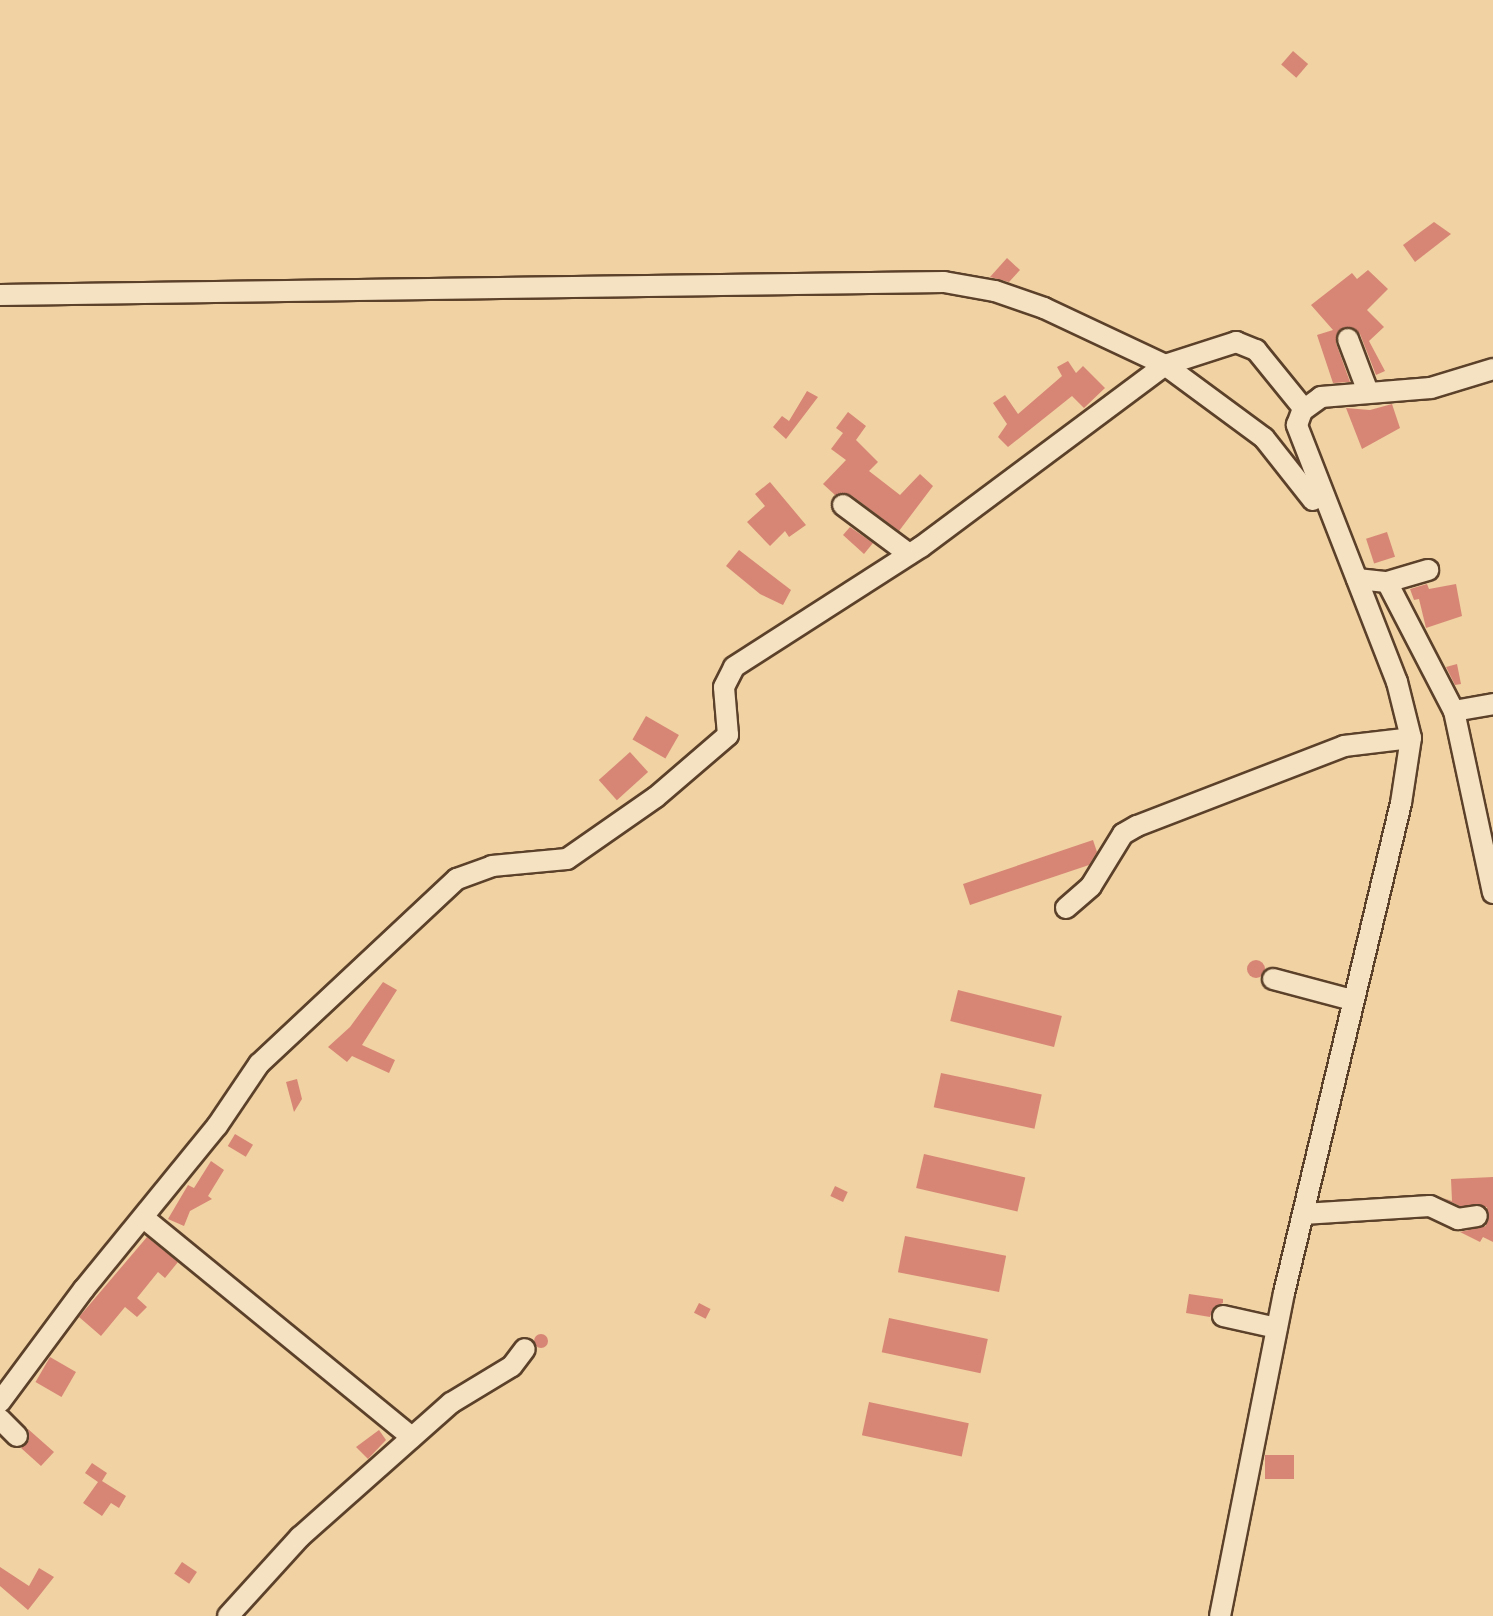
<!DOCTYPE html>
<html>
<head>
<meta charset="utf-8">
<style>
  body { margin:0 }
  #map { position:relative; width:1493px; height:1616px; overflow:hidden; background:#f0d2a3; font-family:"IM FELL English",serif }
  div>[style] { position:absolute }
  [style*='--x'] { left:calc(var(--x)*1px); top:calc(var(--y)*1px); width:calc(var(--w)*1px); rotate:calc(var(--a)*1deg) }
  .building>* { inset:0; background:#d78675; transform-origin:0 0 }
  .round { border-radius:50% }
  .roads { filter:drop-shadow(2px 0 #5c412a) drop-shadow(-2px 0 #5c412a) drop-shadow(0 2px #5c412a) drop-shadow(0 -2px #5c412a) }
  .minor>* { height:20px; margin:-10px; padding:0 10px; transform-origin:10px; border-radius:10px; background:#f5e2c3 }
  span { translate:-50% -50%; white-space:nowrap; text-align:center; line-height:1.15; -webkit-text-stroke:7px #f5e2c3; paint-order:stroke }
</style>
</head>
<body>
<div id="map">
  <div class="building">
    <div style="left:1293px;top:51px;width:20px;height:18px;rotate:41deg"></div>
    <div style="clip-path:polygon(1434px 222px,1451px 234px,1415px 262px,1403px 245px)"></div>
    <div style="clip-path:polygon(1007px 258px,1020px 270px,1009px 282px,990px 277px)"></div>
    <div style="clip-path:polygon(1368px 270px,1388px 289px,1367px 310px,1384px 327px,1369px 341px,1385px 371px,1376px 375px,1360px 334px,1344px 327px,1336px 343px,1350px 382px,1333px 383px,1317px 335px,1333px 330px,1311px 305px,1352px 273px,1357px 279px)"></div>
    <div style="clip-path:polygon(1068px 361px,1076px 373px,1083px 366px,1105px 388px,1084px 408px,1072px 396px,1008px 447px,998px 437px,1007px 424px,993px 403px,1005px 395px,1018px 414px,1062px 376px,1057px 367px)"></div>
    <div style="clip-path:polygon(807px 391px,818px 397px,786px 439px,773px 427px,782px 416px,789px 421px)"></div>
    <div style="clip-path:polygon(1392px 404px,1400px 428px,1362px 449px,1346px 408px,1370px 410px)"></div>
    <div style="clip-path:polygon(848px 412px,866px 426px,856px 440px,878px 462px,869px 471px,900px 495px,920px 474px,933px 486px,899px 531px,851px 495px,835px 495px,823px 484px,846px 460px,831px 449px,843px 433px,836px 428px)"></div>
    <div style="clip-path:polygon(770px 482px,806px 525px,789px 537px,785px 531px,770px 546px,747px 522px,765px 506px,755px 494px)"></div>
    <div style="clip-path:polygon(850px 527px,873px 543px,864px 554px,843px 535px)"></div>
    <div style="left:1387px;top:532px;width:26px;height:22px;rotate:72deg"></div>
    <div style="clip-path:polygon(739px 550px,791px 590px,783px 605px,760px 594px,726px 566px)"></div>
    <div style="clip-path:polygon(1427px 584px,1429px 589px,1456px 584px,1462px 616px,1426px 628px,1419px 599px,1414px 600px,1410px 589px)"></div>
    <div style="clip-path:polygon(1457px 664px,1461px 684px,1455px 685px,1446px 667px)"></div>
    <div style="left:646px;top:716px;width:38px;height:27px;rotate:30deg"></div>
    <div style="left:630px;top:752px;width:27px;height:42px;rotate:48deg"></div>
    <div style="clip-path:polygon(1093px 840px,1097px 852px,1089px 865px,970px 905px,963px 884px)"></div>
    <div class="round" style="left:1247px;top:960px;width:18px;height:18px"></div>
    <div style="clip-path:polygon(383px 982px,397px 990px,362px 1045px,395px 1060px,389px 1073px,352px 1056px,347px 1062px,328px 1047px,350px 1027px)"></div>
    <div style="left:958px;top:990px;width:107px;height:32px;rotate:14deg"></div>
    <div style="left:941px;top:1073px;width:103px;height:35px;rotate:12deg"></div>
    <div style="clip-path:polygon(297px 1079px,302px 1099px,294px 1112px,286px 1082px)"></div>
    <div style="left:235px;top:1134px;width:21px;height:14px;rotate:31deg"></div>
    <div style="left:924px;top:1154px;width:104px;height:35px;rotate:13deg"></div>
    <div style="clip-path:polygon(211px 1161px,224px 1170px,208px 1196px,212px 1199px,190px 1211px,184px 1226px,168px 1219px,188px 1185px,194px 1188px)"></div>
    <div style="clip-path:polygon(1493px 1177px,1493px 1242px,1483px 1237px,1480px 1242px,1460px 1232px,1486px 1226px,1487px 1207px,1460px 1206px,1443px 1198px,1452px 1201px,1451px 1179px)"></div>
    <div style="left:835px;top:1186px;width:14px;height:11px;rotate:25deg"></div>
    <div style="left:905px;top:1236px;width:103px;height:37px;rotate:11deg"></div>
    <div style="clip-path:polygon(147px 1237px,178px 1262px,165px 1278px,158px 1272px,137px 1298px,147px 1307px,137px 1317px,125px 1307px,101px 1336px,79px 1317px)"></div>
    <div style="clip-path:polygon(1189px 1294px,1223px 1299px,1223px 1303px,1214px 1307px,1210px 1317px,1186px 1313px)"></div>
    <div style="left:699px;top:1303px;width:13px;height:11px;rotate:27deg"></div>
    <div style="left:889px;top:1318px;width:101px;height:35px;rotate:12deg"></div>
    <div class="round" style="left:534px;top:1334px;width:14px;height:14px"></div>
    <div style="left:50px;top:1357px;width:30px;height:29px;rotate:30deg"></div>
    <div style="left:869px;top:1402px;width:102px;height:34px;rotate:12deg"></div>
    <div style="clip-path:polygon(28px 1429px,54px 1452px,41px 1466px,21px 1448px,29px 1440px)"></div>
    <div style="clip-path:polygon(379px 1430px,386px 1440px,368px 1459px,356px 1447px)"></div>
    <div style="left:1265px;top:1455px;width:29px;height:24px"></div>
    <div style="clip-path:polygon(92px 1463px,107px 1473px,102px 1481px,126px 1496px,119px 1508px,111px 1503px,102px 1516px,83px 1503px,98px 1482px,85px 1473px)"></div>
    <div style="left:182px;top:1562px;width:18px;height:14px;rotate:34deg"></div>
    <div style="clip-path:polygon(0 1567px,29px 1586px,39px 1568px,54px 1577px,28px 1610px,0 1586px)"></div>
  </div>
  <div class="roads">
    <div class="minor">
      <div style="--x:0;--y:295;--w:944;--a:-0.79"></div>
      <div style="--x:944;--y:282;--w:52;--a:10"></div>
      <div style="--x:995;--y:291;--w:52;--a:19.1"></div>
      <div style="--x:1044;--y:308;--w:134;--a:25.2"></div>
      <div style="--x:1165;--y:365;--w:123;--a:36.4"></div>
      <div style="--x:1264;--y:438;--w:79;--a:51.7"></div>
      <div style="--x:1348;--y:339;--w:57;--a:69.3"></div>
      <div style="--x:843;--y:505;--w:82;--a:36.6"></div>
      <div style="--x:1357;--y:579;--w:30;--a:6"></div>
      <div style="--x:1387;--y:582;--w:145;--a:62.6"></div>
      <div style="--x:1454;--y:711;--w:186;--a:77.9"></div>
      <div style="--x:1387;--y:582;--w:43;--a:-16.3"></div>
      <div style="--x:1454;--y:711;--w:40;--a:-10"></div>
      <div style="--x:1066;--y:908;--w:33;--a:-41"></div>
      <div style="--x:1091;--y:886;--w:61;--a:-58.4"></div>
      <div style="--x:1123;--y:834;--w:16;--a:-30"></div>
      <div style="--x:1137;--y:826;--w:222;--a:-21.1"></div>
      <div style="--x:1344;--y:746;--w:67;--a:-6.8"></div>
      <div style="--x:1273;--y:979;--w:82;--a:14.9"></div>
      <div style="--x:1303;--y:1214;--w:127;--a:-3.6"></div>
      <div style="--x:1430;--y:1206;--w:31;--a:25"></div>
      <div style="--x:1458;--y:1219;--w:19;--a:-9"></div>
      <div style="--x:144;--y:1218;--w:346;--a:39.3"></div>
      <div style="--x:1223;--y:1316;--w:55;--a:12.5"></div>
      <div style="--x:0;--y:1402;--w:141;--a:-53.4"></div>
      <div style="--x:84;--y:1289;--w:210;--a:-50.8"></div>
      <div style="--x:217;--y:1126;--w:75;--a:-55.9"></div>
      <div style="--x:259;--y:1064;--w:271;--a:-43.1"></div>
      <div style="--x:457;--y:879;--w:37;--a:-20"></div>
      <div style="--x:492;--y:866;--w:75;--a:-5.3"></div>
      <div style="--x:567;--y:859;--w:108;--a:-34.9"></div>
      <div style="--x:656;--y:797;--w:95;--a:-40.7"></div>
      <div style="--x:728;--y:735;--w:48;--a:-94.8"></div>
      <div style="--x:724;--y:687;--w:22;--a:-63"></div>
      <div style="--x:734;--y:667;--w:222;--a:-32.7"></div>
      <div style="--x:921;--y:547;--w:304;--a:-36.7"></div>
      <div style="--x:1165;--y:365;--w:75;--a:-17.9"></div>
      <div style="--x:1236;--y:342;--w:22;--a:22"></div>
      <div style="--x:1256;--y:350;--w:76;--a:50.9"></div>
      <div style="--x:0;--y:1419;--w:24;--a:45"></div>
      <div style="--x:228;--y:1616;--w:107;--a:-47.7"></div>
      <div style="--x:300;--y:1537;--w:202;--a:-41.6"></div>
      <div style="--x:451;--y:1403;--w:71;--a:-31.2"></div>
      <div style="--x:512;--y:1366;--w:21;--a:-53"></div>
      <div style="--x:1220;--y:1616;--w:329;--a:-78.8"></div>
      <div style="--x:1284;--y:1293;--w:504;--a:-76.57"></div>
      <div style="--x:1401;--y:803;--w:66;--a:-81.3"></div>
      <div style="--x:1411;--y:738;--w:58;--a:-104"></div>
      <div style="--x:1397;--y:682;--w:276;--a:-111.3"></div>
      <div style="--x:1297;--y:425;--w:15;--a:-70"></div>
      <div style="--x:1302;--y:411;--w:24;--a:-36"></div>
      <div style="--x:1321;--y:397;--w:110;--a:-4.7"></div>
      <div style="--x:1431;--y:388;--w:65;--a:-17"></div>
    </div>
  </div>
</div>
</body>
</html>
